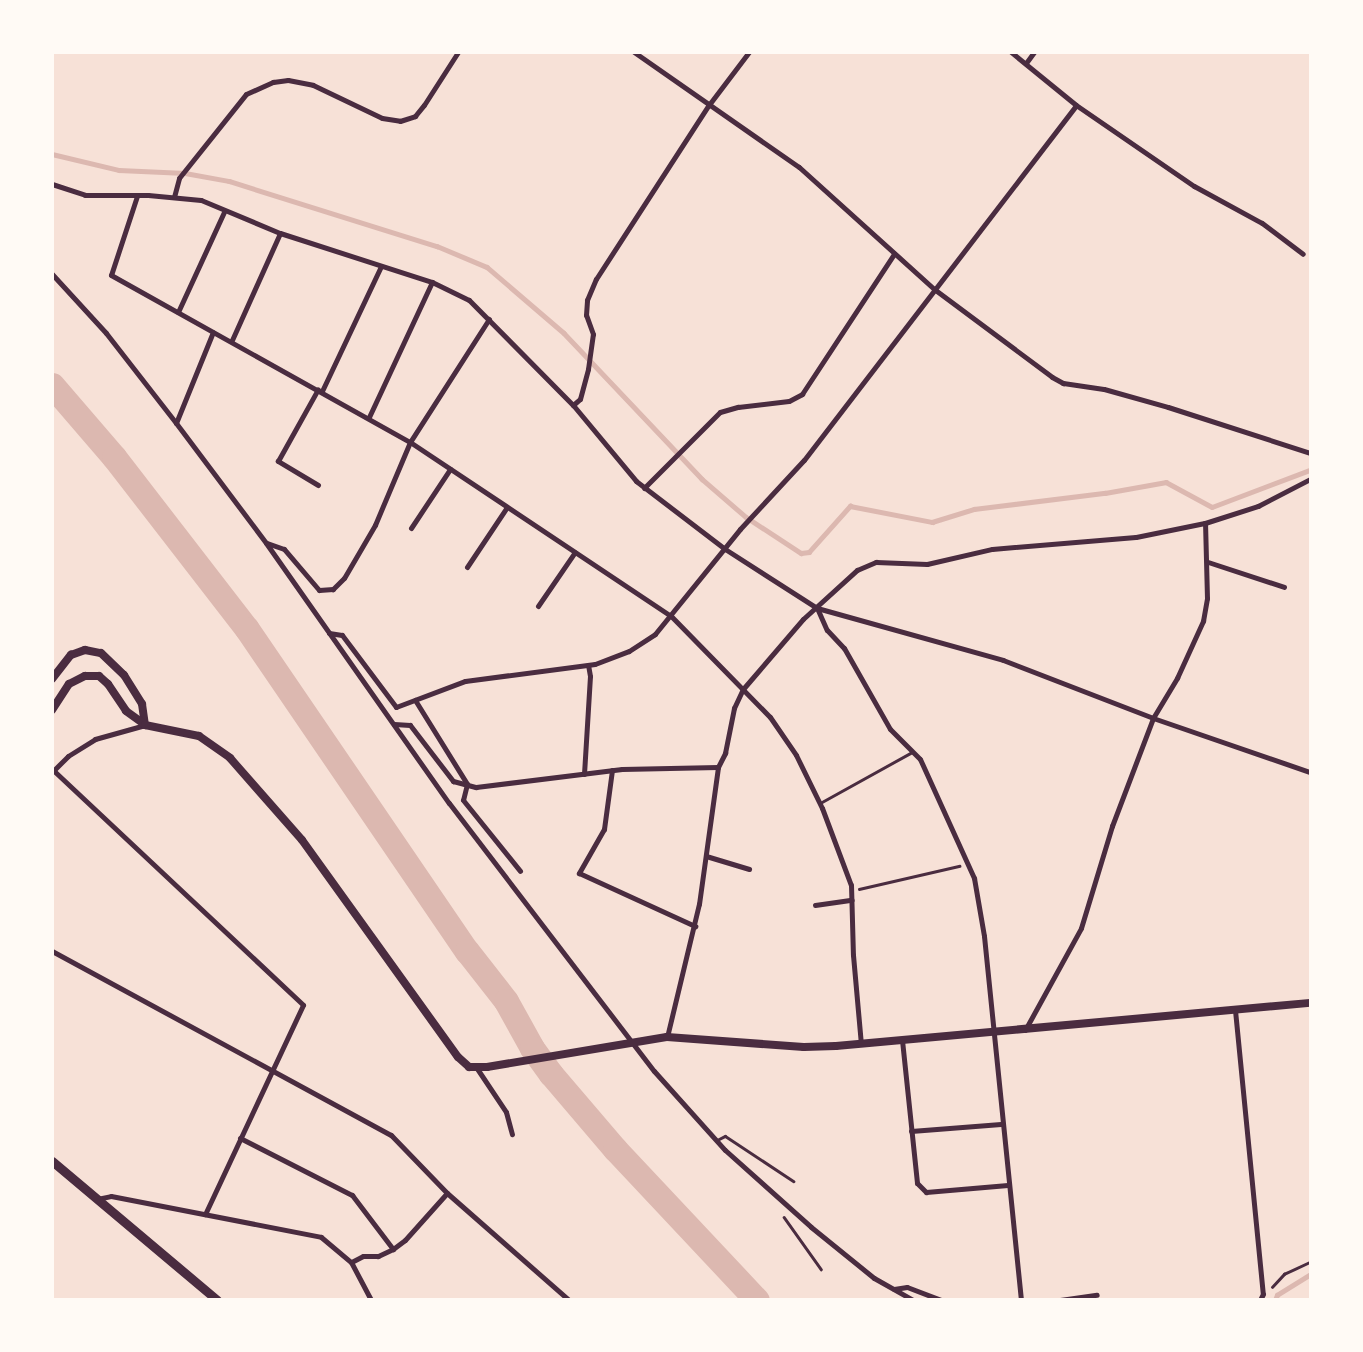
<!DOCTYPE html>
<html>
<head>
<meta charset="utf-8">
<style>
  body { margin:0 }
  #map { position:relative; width:1363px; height:1352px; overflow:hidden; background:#f7e1d7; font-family:"PT Sans",sans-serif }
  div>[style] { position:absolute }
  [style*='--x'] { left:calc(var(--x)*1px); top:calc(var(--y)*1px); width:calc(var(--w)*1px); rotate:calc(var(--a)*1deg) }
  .stream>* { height:4.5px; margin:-2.25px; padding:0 2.25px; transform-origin:2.25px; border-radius:2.25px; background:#dcb8b0 }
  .river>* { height:25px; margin:-12.5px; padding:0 12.5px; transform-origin:12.5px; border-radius:12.5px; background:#dcb8b0 }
  .path>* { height:2.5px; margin:-1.25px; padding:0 1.25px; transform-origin:1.25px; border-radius:1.25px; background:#4a2c40 }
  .service>* { height:3px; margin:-1.5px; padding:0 1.5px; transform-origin:1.5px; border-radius:1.5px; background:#4a2c40 }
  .minor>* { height:5px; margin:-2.5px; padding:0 2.5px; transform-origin:2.5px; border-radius:2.5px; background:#4a2c40 }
  .tertiary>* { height:8px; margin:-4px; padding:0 4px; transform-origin:4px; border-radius:4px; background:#4a2c40 }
  .secondary>* { height:9px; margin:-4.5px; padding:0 4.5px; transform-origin:4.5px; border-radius:4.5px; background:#4a2c40 }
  span { translate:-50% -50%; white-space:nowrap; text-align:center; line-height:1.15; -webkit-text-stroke:4.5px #fffaf5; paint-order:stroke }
  .frame { position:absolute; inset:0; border:54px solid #fffaf5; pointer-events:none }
</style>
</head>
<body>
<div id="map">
  <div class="stream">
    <div style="--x:52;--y:154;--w:69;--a:13.4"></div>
    <div style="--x:119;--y:170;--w:66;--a:2.6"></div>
    <div style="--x:185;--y:173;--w:45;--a:10.3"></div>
    <div style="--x:229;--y:181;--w:218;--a:17.4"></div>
    <div style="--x:437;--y:246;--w:54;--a:22.8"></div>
    <div style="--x:487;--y:267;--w:101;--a:40.6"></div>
    <div style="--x:564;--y:333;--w:201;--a:46.6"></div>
    <div style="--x:702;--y:479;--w:58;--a:40.8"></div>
    <div style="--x:746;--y:517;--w:66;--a:33.2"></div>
    <div style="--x:801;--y:553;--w:8;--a:-7"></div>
    <div style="--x:809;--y:552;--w:62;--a:-48.3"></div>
    <div style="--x:850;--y:506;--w:84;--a:11"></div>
    <div style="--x:932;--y:522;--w:44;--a:-17.2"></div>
    <div style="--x:974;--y:509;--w:132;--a:-7"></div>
    <div style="--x:1105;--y:493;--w:62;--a:-10.2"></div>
    <div style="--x:1166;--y:482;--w:52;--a:28.5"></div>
    <div style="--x:1212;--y:507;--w:105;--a:-20.7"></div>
    <div style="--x:1275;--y:1300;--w:5;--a:-68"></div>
    <div style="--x:1277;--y:1295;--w:39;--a:-32"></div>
  </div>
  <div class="river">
    <div style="--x:52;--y:385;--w:95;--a:49.3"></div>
    <div style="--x:114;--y:457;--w:217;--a:52.3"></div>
    <div style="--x:247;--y:629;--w:390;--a:55.7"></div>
    <div style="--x:467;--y:951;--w:63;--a:52"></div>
    <div style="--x:506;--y:1001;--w:54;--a:61"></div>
    <div style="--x:532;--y:1048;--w:32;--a:54"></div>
    <div style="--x:551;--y:1074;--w:99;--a:49.5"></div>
    <div style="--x:615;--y:1149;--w:207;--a:46.8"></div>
  </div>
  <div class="path">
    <div style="--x:859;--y:889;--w:103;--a:-13"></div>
    <div style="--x:784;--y:1217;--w:64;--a:54.6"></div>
    <div style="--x:1272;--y:1287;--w:18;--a:-47"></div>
    <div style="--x:1284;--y:1274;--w:29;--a:-25"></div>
  </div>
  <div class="service">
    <div style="--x:820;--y:803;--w:105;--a:-29"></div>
    <div style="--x:717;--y:1140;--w:9;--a:-27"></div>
    <div style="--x:725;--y:1136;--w:82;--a:33.5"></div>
  </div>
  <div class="minor">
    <div style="--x:634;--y:52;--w:201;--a:34.9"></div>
    <div style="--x:799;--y:167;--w:182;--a:42.1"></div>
    <div style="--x:934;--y:289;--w:147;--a:36.7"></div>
    <div style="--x:1052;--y:377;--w:13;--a:29"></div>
    <div style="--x:1063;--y:383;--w:41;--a:8.3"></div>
    <div style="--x:1104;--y:389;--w:66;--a:15.7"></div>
    <div style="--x:1168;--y:407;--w:149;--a:17.9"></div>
    <div style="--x:1026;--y:63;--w:14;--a:-54"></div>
    <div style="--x:1076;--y:105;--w:143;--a:34.5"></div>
    <div style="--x:1194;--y:186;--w:77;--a:28.6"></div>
    <div style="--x:1262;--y:223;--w:51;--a:37.1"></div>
    <div style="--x:52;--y:184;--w:35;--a:18"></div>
    <div style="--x:85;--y:195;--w:63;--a:0"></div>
    <div style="--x:148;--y:195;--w:53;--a:5.4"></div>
    <div style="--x:201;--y:200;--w:86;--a:22.7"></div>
    <div style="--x:280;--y:233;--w:160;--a:17.9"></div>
    <div style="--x:432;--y:282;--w:41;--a:25.9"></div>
    <div style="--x:469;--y:300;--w:148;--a:45.3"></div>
    <div style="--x:573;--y:405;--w:99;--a:50.3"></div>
    <div style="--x:636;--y:481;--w:112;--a:37.4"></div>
    <div style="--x:725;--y:549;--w:109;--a:32.7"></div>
    <div style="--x:817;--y:608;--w:193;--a:15.6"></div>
    <div style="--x:1003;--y:660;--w:161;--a:21.1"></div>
    <div style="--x:1153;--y:718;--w:166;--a:19"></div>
    <div style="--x:137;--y:196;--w:83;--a:108.2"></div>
    <div style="--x:111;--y:275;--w:342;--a:29.2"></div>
    <div style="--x:410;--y:442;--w:90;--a:112.9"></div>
    <div style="--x:375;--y:525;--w:61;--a:120.3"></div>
    <div style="--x:344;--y:578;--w:16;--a:135"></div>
    <div style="--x:333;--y:589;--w:14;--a:176"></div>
    <div style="--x:319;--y:590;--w:54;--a:-130.5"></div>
    <div style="--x:284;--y:549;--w:18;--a:-161"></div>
    <div style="--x:174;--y:197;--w:20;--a:-75"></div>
    <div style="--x:179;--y:178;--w:107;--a:-51.4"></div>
    <div style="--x:246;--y:94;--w:30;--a:-24"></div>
    <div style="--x:273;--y:82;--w:15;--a:-8"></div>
    <div style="--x:288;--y:80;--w:25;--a:11"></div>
    <div style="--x:313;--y:85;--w:76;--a:25.6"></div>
    <div style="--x:382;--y:118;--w:18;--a:9"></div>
    <div style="--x:400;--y:121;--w:16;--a:-18"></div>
    <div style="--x:415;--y:116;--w:14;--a:-51"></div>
    <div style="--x:424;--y:105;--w:63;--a:-57.3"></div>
    <div style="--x:52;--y:274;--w:80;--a:47.5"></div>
    <div style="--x:106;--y:333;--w:114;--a:52.1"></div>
    <div style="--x:176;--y:423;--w:150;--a:53.1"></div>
    <div style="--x:266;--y:543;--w:318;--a:54.9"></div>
    <div style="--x:449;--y:803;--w:337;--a:52.6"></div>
    <div style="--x:654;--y:1071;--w:106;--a:48.1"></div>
    <div style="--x:725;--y:1150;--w:115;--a:41.8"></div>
    <div style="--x:811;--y:1227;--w:81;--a:39"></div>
    <div style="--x:874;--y:1278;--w:45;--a:29.4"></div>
    <div style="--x:178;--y:312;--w:110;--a:-65.3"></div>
    <div style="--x:489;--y:319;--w:146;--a:122.7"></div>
    <div style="--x:410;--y:442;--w:314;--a:33.7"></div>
    <div style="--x:671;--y:616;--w:141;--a:45.6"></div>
    <div style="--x:770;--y:717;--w:46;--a:55.6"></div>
    <div style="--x:796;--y:755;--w:59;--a:63.9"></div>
    <div style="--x:822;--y:808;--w:82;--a:69.4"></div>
    <div style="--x:851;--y:885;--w:70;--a:88.4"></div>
    <div style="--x:853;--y:955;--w:89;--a:84.9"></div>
    <div style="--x:232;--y:340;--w:117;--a:-65.8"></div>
    <div style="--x:322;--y:391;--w:138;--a:-64.7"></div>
    <div style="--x:573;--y:405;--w:9;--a:-41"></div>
    <div style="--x:580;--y:399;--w:31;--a:-75"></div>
    <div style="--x:588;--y:369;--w:35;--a:-82"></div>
    <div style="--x:593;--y:334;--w:20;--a:-110"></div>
    <div style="--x:586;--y:315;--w:15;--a:-86"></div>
    <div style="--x:587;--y:300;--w:23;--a:-67"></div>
    <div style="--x:596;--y:279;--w:206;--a:-57.1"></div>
    <div style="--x:708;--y:106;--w:68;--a:-52.8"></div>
    <div style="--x:369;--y:417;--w:149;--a:-65"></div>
    <div style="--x:176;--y:423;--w:98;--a:-67.9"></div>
    <div style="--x:318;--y:485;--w:47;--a:-149"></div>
    <div style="--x:278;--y:461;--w:82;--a:-60.9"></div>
    <div style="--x:644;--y:488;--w:107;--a:-45"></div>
    <div style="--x:720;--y:412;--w:19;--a:-16"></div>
    <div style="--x:738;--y:407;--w:51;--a:-6.7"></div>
    <div style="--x:789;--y:401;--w:15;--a:-28"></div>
    <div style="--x:802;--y:394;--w:168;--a:-56.7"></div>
    <div style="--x:411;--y:528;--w:71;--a:-56.5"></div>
    <div style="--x:1208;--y:562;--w:80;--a:18.2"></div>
    <div style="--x:467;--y:567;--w:72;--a:-56.3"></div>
    <div style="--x:538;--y:606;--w:65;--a:-55.6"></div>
    <div style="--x:817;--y:608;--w:24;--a:66"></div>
    <div style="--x:827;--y:630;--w:25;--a:47"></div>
    <div style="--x:844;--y:648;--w:93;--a:60.4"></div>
    <div style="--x:890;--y:729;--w:42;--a:45"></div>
    <div style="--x:920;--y:759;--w:131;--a:65.6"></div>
    <div style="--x:974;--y:878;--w:59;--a:80.2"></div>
    <div style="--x:984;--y:936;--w:366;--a:84.2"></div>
    <div style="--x:329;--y:633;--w:13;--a:9"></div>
    <div style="--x:342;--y:635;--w:90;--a:53.1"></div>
    <div style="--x:396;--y:707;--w:74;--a:-20.6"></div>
    <div style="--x:465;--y:681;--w:131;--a:-7.5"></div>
    <div style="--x:595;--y:664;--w:36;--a:-21"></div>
    <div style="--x:629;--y:651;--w:31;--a:-33"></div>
    <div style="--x:655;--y:634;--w:135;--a:-51"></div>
    <div style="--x:740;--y:529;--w:94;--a:-47.2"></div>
    <div style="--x:804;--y:460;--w:447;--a:-52.5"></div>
    <div style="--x:1076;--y:105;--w:84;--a:-140.8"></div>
    <div style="--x:415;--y:700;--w:99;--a:58.2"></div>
    <div style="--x:467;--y:784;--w:16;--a:104"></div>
    <div style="--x:463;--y:800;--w:91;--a:51.2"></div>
    <div style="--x:394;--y:724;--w:16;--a:4"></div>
    <div style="--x:410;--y:725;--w:71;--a:52.5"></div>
    <div style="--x:453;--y:781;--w:24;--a:15"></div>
    <div style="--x:476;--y:787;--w:147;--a:-7"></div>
    <div style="--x:622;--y:769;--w:96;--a:-1.2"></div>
    <div style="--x:53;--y:770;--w:343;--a:43.2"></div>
    <div style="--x:303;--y:1005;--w:231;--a:115.1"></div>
    <div style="--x:612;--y:770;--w:60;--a:97.7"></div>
    <div style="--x:604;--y:829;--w:51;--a:119.6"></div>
    <div style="--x:579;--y:873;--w:128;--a:24.6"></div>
    <div style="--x:53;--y:771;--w:21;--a:-45"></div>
    <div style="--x:68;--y:756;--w:32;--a:-32"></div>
    <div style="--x:95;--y:739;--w:52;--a:-15.6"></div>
    <div style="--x:584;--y:774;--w:98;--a:-86.5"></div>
    <div style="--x:590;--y:676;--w:11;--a:-100"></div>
    <div style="--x:706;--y:856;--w:45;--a:16.8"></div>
    <div style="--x:815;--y:905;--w:37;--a:-8"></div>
    <div style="--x:52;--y:951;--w:386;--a:28.5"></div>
    <div style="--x:391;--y:1135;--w:81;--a:46"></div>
    <div style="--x:447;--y:1193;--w:162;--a:41.3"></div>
    <div style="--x:1235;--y:1010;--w:285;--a:84.4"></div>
    <div style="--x:1263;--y:1294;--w:7;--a:117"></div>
    <div style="--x:1025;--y:1030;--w:116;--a:-61.2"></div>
    <div style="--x:1081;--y:928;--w:107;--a:-73.1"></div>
    <div style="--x:1112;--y:826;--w:116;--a:-69.2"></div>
    <div style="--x:1153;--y:718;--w:47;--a:-59"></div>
    <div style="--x:1177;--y:678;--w:63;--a:-65.5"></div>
    <div style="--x:1203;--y:621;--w:23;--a:-80"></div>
    <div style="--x:1207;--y:598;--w:75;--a:-91.5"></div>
    <div style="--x:667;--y:1037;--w:137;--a:-76.5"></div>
    <div style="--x:699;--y:904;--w:138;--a:-82.1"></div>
    <div style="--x:718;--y:767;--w:16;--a:-63"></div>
    <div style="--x:725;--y:753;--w:46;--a:-78.7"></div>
    <div style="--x:734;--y:708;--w:21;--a:-65"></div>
    <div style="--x:743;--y:689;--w:92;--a:-49.4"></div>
    <div style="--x:803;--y:619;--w:73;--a:-42.2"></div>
    <div style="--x:857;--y:570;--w:21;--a:-23"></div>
    <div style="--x:876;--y:562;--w:51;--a:2.2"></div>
    <div style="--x:927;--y:564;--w:67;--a:-13"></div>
    <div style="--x:992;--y:549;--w:144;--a:-4.8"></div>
    <div style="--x:1136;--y:537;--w:70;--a:-11.5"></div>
    <div style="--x:1205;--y:523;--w:56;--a:-17.8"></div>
    <div style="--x:1258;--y:506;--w:59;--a:-27.4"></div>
    <div style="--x:902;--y:1040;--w:144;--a:84"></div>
    <div style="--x:917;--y:1183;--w:13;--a:45"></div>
    <div style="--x:926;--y:1192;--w:82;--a:-4.9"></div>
    <div style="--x:476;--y:1067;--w:54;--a:56.3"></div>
    <div style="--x:506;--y:1112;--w:23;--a:75"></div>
    <div style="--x:911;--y:1131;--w:90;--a:-4.4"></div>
    <div style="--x:240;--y:1138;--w:126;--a:27"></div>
    <div style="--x:352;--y:1195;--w:68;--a:52.8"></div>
    <div style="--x:393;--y:1249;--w:17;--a:155"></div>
    <div style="--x:378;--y:1256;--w:15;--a:180"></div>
    <div style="--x:363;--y:1256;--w:13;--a:153"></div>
    <div style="--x:97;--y:1199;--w:14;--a:-12"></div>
    <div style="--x:111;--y:1196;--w:214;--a:11"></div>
    <div style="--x:321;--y:1237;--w:39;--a:40"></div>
    <div style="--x:351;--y:1262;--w:43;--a:62.2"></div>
    <div style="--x:393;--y:1249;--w:15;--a:-37"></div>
    <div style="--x:405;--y:1240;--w:63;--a:-48.2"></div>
    <div style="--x:894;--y:1289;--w:13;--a:-9"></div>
    <div style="--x:907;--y:1287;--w:36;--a:21"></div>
    <div style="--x:1060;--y:1300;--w:37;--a:-8"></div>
  </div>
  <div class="tertiary">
    <div style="--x:52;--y:679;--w:31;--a:-52"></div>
    <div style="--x:71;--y:655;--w:15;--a:-20"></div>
    <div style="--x:85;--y:650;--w:16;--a:11"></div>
    <div style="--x:101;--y:653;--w:32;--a:44"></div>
    <div style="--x:124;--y:675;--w:34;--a:58"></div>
    <div style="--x:142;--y:704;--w:21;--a:82"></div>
    <div style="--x:52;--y:710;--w:31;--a:-57"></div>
    <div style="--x:69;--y:684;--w:18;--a:-27"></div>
    <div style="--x:85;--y:676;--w:14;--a:0"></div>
    <div style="--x:99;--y:676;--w:12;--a:42"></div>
    <div style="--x:108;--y:684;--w:32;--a:56"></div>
    <div style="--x:126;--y:711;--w:24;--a:36"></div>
    <div style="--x:145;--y:725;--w:55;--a:11.5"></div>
    <div style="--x:199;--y:736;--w:38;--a:35"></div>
    <div style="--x:230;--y:758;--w:109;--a:48.7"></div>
    <div style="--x:302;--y:840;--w:267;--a:54.3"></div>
    <div style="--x:458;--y:1057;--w:15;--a:42"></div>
    <div style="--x:469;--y:1067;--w:18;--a:0"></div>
    <div style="--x:487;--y:1067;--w:182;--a:-9.5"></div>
    <div style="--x:667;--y:1037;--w:137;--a:4.2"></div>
    <div style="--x:804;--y:1047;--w:32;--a:-2"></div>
    <div style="--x:836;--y:1046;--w:476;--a:-5.2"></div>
  </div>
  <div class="secondary">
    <div style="--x:52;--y:1161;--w:216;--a:40.1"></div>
  </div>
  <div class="frame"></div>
</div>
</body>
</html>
